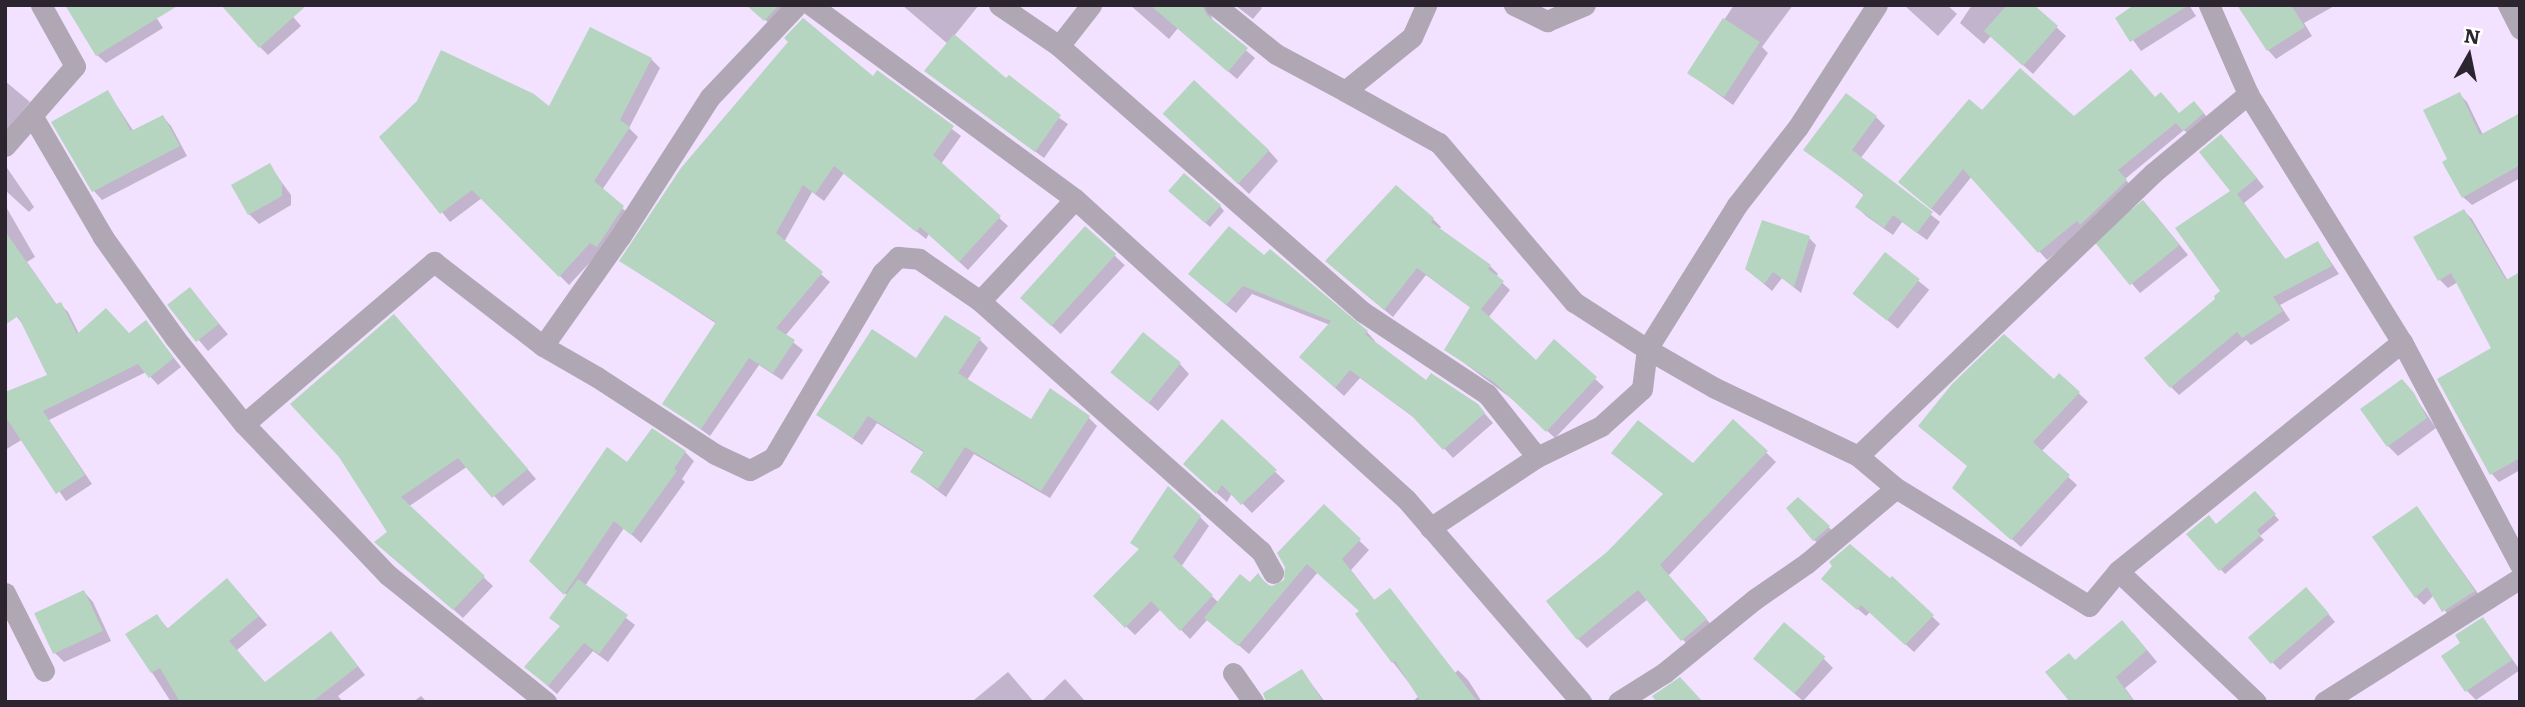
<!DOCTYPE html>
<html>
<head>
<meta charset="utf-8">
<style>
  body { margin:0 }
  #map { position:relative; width:2525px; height:707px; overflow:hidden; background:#f2e1ff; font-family:Literata,serif }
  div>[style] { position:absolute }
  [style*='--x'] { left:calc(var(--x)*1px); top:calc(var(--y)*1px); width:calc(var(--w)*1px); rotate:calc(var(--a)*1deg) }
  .shadow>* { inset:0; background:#0003; transform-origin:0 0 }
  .building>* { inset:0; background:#b6d5c0; transform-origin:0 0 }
  .minor>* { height:21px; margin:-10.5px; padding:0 10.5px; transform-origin:10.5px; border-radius:10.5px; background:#afa7b4 }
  span { translate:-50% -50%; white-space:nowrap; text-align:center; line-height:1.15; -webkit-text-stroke:7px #fff; paint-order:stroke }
  .frame { position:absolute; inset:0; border:7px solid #2c2530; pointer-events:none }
  .north { position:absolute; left:2434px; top:21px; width:70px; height:70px; -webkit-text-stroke:5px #fff; paint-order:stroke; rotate:9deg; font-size:19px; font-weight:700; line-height:28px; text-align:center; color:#2c2530 }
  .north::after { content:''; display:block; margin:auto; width:24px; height:32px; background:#2c2530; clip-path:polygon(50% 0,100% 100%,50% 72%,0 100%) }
</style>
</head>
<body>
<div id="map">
  <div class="shadow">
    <div style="clip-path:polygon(283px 5px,301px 26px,268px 55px,260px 47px)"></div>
    <div style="clip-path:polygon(748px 5px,787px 5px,770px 24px)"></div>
    <div style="clip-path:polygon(902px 5px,979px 5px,954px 36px,1006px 81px,1068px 124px,1044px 158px,926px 71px,948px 44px)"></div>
    <div style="clip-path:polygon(1130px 5px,1215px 5px,1210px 13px,1214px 23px,1255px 58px,1237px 79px,1178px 28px,1169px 39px)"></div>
    <div style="clip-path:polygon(1235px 5px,1259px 5px,1262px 8px,1253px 19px)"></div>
    <div style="clip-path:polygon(1734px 5px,1793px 5px,1762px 47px,1768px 53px,1733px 105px,1689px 73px)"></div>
    <div style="clip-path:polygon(1904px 5px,1947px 5px,1957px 14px,1938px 36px)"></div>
    <div style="clip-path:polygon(1972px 5px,2032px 5px,2066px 36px,2033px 74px,1991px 36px,1984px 44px,1960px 23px)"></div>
    <div style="clip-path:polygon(2137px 5px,2189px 5px,2196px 16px,2141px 51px,2117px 18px)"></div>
    <div style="clip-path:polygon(2248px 5px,2336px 5px,2304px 23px,2312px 36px,2276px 59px,2268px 50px)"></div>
    <div style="clip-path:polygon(154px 14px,163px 28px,106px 63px,97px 55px)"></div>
    <div style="clip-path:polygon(804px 19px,874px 78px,878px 72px,961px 136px,941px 164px,1008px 226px,968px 270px,929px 234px,926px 239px,844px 173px,824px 201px,812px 192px,784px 242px,830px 282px,785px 336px,803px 350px,782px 380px,759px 365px,710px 436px,664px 403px,717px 324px,621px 261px,790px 42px,786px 38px)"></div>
    <div style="clip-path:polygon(651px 59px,660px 68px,629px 128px,638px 137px,602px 190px,632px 217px,569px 285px,482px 198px,450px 222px,381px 137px,549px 109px)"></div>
    <div style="clip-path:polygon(5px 81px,30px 102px,5px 132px)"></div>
    <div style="clip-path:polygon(108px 92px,134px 132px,163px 117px,171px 126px,187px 156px,102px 200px,94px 191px,54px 122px)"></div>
    <div style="clip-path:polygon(2459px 94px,2467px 102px,2483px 135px,2520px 115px,2520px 178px,2472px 205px,2463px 197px,2450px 160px)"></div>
    <div style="clip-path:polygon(2156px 99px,2179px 115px,2202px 111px,2211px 122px,2192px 138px,2184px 130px,2125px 179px,2134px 189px,2047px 260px,1972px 176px,1940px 216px,1908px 190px,1982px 113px,2073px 119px)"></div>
    <div style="clip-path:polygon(1165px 114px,1269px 151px,1278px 161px,1249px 194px)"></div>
    <div style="clip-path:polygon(1876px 117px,1885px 126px,1860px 159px,1940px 222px,1927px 240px,1902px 222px,1893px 235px,1866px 216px,1857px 207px,1865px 196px,1806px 150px)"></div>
    <div style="clip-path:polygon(2229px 144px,2264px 187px,2244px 203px,2286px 260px,2318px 243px,2339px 274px,2280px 305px,2290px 320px,2251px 345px,2246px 340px,2179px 395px,2171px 387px,2222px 292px,2233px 191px)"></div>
    <div style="clip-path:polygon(5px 165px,34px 207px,29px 212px,5px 190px)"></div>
    <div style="clip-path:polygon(269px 165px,291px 195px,291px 205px,259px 224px,249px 214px)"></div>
    <div style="clip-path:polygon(1396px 187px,1433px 219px,1441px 227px,1439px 230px,1490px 266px,1498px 274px,1496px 277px,1510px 290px,1488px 318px,1536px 362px,1554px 342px,1604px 387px,1555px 438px,1516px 402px,1447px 350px,1471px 308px,1426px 275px,1393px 317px,1335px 269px)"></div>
    <div style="clip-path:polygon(1171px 191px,1220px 206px,1224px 211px,1210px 227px)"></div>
    <div style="clip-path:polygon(5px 205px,35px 257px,27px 262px,57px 305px,60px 304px,68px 312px,79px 334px,129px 335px,146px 322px,181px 367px,158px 385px,146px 372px,49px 420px,92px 484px,66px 501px,23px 439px,5px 450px,5px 393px,50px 376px,24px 326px,5px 301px)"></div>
    <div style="clip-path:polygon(2464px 211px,2472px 219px,2508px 281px,2520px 274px,2520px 470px,2499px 482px,2491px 473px,2493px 348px,2458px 282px,2448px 288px,2440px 280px)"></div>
    <div style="clip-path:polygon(2153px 212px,2188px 255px,2140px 293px,2099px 245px)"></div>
    <div style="left:1086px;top:229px;width:53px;height:94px;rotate:43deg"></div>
    <div style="clip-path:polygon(1809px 238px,1816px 245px,1801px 293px,1782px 278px,1772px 291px,1755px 276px)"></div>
    <div style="left:1885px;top:254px;width:57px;height:50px;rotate:39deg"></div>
    <div style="clip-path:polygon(1264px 258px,1367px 332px,1375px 341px,1374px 343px,1427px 383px,1477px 405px,1493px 423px,1453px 458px,1420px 422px,1360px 378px,1344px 396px,1310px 365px,1330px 325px,1252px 294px,1236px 313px,1199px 283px)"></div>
    <div style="left:190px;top:289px;width:59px;height:26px;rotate:50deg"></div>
    <div style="clip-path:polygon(403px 325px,536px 479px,503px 506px,468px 466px,408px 507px,493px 586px,463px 618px,386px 550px)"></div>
    <div style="clip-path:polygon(980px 340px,988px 348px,967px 380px,1031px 421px,1089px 418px,1097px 426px,1050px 498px,974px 454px,946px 497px,913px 472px,925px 453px,877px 423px,862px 445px,819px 415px,916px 360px)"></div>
    <div style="clip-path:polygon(1180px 364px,1189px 374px,1158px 411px,1122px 381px)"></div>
    <div style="clip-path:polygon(2059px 375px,2088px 402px,2041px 452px,2077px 485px,2021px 547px,1963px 497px)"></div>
    <div style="clip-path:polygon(2411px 391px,2436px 428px,2398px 456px,2388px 446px)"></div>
    <div style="clip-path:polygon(1222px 422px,1285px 481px,1252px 513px,1232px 493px,1227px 502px,1195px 474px)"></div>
    <div style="clip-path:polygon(1734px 422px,1776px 462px,1668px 576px,1715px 629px,1691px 649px,1648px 599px,1587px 648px,1578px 639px,1605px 556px)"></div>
    <div style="clip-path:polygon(685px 452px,694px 461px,682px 479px,685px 482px,641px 543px,624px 528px,585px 586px,635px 625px,608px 662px,593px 651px,557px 694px,526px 667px,561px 627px,552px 618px,568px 596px,531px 561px,627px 464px)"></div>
    <div style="clip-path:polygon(2255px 493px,2279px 520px,2260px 536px,2264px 540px,2225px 574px,2189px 534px,2217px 526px)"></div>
    <div style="clip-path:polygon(1798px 500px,1834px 532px,1819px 544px,1814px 540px)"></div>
    <div style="clip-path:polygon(1324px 507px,1369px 550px,1351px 570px,1375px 601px,1390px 590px,1455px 673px,1458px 670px,1468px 680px,1482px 702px,1412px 702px,1419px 696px,1357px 615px,1361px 612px,1318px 572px,1249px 654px,1208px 619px,1190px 639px,1161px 609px,1135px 635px,1095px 596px,1140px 550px,1133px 543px,1200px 517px,1209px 526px,1181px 567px,1219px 603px,1250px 584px,1258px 576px,1272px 588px,1285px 582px)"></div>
    <div style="clip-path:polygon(2417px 508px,2482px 599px,2451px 619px,2434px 595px,2424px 605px,2416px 597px)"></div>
    <div style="clip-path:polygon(1892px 578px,1940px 624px,1914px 652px,1870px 612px,1866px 616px,1831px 586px)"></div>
    <div style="clip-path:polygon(236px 589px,267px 625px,237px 650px,265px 684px,339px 642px,365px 675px,338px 696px,343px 702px,171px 702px,128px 635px,157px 616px,169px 630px)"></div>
    <div style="clip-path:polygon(84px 592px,93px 602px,111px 641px,64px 662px,54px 652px)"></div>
    <div style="clip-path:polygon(2314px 597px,2335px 622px,2280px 670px,2272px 662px)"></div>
    <div style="clip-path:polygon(2483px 619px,2520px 670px,2476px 700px,2467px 691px,2463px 644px)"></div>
    <div style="clip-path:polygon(2133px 633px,2157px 662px,2125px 688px,2135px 702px,2072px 702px,2076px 662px)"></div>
    <div style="clip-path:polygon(1823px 658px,1833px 668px,1803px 701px,1764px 667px)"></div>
    <div style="clip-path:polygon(1302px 671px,1325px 702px,1273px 702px)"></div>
    <div style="clip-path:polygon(1008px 672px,1034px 702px,975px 702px,974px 700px)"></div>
    <div style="clip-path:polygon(1065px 679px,1086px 702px,1041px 702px)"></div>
    <div style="clip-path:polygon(421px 696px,427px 702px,413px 702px)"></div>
  </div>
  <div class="building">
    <div style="clip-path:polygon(65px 5px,179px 5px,96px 56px)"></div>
    <div style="clip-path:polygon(221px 5px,307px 5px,259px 48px)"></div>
    <div style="clip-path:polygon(746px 5px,779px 5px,764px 21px)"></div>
    <div style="clip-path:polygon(1150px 5px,1202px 5px,1207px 15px,1248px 48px,1228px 72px)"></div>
    <div style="clip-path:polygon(2007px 5px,2034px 5px,2058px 26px,2023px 66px,1984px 31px)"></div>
    <div style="clip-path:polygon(2134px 5px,2189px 5px,2130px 42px,2115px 18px)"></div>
    <div style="clip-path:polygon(2237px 5px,2291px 5px,2305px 27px,2267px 51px)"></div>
    <div style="clip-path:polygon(803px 18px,873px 76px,877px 70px,954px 126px,933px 155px,1001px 216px,959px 262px,920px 227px,916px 232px,834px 166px,815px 194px,803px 185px,776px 233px,823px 272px,776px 328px,795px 340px,773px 373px,749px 358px,701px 429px,662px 404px,716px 322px,619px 261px,681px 168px,788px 42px,784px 38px)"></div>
    <div style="left:1723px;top:18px;width:44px;height:66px;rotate:33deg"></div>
    <div style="clip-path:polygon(590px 27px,652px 58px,620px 120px,630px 127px,594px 181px,624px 206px,597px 247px,590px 243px,559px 277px,472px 190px,440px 214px,379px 137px,417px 101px,441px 50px,534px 94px,549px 106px)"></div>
    <div style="clip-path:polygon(954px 34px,1006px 78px,1009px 75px,1061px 115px,1035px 152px,924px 71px)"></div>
    <div style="clip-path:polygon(2020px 68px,2074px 116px,2131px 69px,2155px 97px,2161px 92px,2179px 113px,2194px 101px,2204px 113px,2183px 131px,2176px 123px,2118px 170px,2127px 180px,2080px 225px,2077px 221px,2038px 253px,1963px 169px,1931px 209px,1898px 182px,1969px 99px,1982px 110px)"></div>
    <div style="left:1194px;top:80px;width:103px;height:46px;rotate:43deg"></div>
    <div style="clip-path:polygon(108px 90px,131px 131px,163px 115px,180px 146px,92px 192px,51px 122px)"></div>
    <div style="clip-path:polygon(2460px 92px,2480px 135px,2520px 113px,2520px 165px,2462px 198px,2442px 162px,2447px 159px,2423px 110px)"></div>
    <div style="clip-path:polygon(1846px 93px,1877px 116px,1852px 150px,1933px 212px,1917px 233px,1893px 215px,1884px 228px,1855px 207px,1864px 194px,1803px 150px)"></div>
    <div style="clip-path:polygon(2221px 134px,2257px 178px,2237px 194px,2285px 259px,2318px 241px,2332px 266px,2273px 297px,2283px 311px,2242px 338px,2237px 332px,2170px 388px,2144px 358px,2215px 299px,2214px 296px,2220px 291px,2175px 228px,2230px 191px,2199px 152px)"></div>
    <div style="clip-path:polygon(270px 163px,282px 184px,282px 196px,248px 215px,231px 185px)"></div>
    <div style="left:1184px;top:173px;width:49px;height:24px;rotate:41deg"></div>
    <div style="clip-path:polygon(1396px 185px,1434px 218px,1431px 222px,1491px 265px,1488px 269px,1504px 281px,1481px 309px,1536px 360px,1554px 339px,1597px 377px,1546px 432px,1495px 383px,1444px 350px,1470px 307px,1417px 268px,1384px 310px,1325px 261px)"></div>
    <div style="left:2143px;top:200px;width:58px;height:64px;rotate:51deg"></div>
    <div style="clip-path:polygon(2464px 209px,2506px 280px,2520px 272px,2520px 458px,2490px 475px,2437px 379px,2491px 348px,2451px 273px,2438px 281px,2413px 237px)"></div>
    <div style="clip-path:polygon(1762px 220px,1810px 236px,1794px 287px,1773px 272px,1764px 284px,1745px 269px)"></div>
    <div style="left:1085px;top:226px;width:42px;height:97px;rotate:42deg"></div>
    <div style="clip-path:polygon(1229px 226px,1264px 255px,1270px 249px,1368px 331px,1365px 334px,1426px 380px,1431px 373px,1478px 404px,1485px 413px,1443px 450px,1412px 416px,1350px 370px,1335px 388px,1299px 357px,1331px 321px,1243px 286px,1226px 305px,1188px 274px)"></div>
    <div style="clip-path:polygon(5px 231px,56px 304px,61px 302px,77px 334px,106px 308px,129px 333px,146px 320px,174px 358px,149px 378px,138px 364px,43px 411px,85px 475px,56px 494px,5px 416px,5px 392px,47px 375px,18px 316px,5px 325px)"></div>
    <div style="left:1885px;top:252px;width:44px;height:53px;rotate:38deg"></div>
    <div style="left:190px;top:287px;width:47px;height:29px;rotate:52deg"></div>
    <div style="clip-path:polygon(394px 314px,528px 469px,492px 498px,458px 458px,401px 497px,485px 576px,453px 610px,374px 542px,387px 532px,339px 457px,290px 404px)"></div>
    <div style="clip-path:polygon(945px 315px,981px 338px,958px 373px,1031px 419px,1050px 388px,1090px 416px,1041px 491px,965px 447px,938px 489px,910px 472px,924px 451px,868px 416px,853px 438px,816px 415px,872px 329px,916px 358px)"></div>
    <div style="left:1143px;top:332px;width:49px;height:52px;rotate:39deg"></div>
    <div style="clip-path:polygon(2004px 334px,2054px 379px,2059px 373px,2080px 392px,2033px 442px,2070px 475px,2011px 540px,1952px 488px,1967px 466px,1918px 426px,1952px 384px)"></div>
    <div style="clip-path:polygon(2402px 379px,2414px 393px,2427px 418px,2387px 447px,2360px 409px)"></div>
    <div style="clip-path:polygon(1222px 419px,1277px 470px,1241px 505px,1222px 485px,1216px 494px,1183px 464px)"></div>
    <div style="clip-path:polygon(1733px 419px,1768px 451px,1660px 565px,1707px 619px,1681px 641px,1638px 590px,1577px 640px,1546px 601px,1607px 552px,1663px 494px,1611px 453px,1638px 420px,1693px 463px)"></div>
    <div style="clip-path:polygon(652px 428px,686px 451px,674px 469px,677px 471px,631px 535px,614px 521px,564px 595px,529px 561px,607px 447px,627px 462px)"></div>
    <div style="clip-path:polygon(1168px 486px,1201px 516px,1173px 557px,1213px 595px,1180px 631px,1151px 601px,1125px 628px,1093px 596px,1139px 549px,1130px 543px)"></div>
    <div style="clip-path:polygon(2255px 491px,2276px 514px,2257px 530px,2261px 535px,2219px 571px,2186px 534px,2209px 515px,2216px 524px)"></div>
    <div style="clip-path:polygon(1798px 497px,1830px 526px,1813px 541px,1786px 508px)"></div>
    <div style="clip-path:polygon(1324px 504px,1361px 539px,1342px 559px,1374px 600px,1390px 588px,1478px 702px,1421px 702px,1395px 661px,1392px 663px,1355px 614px,1359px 611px,1307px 564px,1238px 646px,1204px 618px,1240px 574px,1250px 582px,1258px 573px,1266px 584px,1272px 586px,1284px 580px,1285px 567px,1277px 553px)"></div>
    <div style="clip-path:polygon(2417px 506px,2475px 591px,2442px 612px,2427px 587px,2415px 598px,2372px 537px)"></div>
    <div style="clip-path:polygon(1850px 544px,1890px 578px,1892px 576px,1934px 615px,1905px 645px,1861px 605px,1857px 610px,1821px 579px,1832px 566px,1829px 562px)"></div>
    <div style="clip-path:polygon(227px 578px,259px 616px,229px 641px,265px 682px,331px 631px,358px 666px,312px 702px,180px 702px,160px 668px,151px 673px,125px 634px,157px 614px,167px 629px)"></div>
    <div style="clip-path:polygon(578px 579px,628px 615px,599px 654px,584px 643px,548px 686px,524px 667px,560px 626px,549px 618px)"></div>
    <div style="left:2306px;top:587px;width:35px;height:77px;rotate:49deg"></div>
    <div style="left:84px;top:590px;width:45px;height:55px;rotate:65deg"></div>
    <div style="clip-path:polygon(2483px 617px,2512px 660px,2465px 692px,2441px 656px,2460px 643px,2455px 635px)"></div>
    <div style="clip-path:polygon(2122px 620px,2147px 650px,2116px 677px,2134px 702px,2070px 702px,2045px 672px,2069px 653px,2075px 660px)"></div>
    <div style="left:1784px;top:622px;width:54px;height:48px;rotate:40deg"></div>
    <div style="clip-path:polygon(1302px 669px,1323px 702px,1266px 702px,1263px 693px)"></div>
    <div style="clip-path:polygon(1680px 677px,1703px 702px,1657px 702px,1652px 696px)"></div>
  </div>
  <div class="minor">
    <div style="--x:811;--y:5;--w:328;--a:36.3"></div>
    <div style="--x:1075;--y:199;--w:447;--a:42.2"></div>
    <div style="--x:1406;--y:499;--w:268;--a:49.2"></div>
    <div style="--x:999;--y:5;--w:73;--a:34.3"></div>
    <div style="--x:1059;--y:46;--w:404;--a:41.2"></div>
    <div style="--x:1363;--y:312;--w:149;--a:33.5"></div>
    <div style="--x:1487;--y:394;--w:80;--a:51.6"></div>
    <div style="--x:1215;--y:5;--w:78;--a:38.8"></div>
    <div style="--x:1276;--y:54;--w:78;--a:28.2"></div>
    <div style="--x:1345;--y:91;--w:86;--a:-38.9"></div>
    <div style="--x:1412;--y:37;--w:35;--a:-66"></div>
    <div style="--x:1514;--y:5;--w:37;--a:26"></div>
    <div style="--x:1547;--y:21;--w:41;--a:-22.8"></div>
    <div style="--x:2209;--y:5;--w:97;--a:66.3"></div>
    <div style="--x:2248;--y:94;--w:292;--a:58.2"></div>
    <div style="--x:2402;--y:342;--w:252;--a:62.1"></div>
    <div style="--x:2508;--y:5;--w:27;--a:63"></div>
    <div style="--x:1059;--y:46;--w:52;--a:-52"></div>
    <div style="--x:1345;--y:91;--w:107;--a:29"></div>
    <div style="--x:1439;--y:143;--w:209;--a:49.7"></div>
    <div style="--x:1574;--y:302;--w:87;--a:32.8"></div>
    <div style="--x:1647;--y:349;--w:78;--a:29.8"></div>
    <div style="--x:1715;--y:388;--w:158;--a:25.4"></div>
    <div style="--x:1858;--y:456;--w:50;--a:40.1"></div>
    <div style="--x:1896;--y:488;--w:226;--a:31.4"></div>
    <div style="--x:2089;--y:606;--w:45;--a:-50.4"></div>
    <div style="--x:2118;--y:571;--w:190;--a:43.5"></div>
    <div style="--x:33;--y:117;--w:139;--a:59.7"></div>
    <div style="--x:103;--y:237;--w:124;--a:54.5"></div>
    <div style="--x:175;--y:338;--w:110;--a:51.3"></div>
    <div style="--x:244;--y:424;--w:209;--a:46.4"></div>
    <div style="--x:388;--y:575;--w:203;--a:38.8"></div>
    <div style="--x:5;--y:146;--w:106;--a:-48.8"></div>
    <div style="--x:75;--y:66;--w:70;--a:-119.1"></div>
    <div style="--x:980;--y:301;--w:139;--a:-47"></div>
    <div style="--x:543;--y:346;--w:133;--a:-54.8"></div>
    <div style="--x:620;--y:237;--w:166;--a:-57.3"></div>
    <div style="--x:710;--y:97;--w:127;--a:-46.6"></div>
    <div style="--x:244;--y:424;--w:250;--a:-40.5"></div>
    <div style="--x:434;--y:262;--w:138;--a:37.6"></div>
    <div style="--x:543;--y:346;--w:62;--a:29.9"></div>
    <div style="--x:597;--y:377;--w:141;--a:33.1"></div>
    <div style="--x:715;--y:454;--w:38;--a:25"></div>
    <div style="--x:750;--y:470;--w:26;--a:-28"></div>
    <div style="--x:773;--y:458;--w:215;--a:-59.5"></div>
    <div style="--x:882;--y:273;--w:23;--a:-45"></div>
    <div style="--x:898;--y:257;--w:21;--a:5"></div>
    <div style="--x:919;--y:259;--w:74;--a:34.5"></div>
    <div style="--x:980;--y:301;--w:376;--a:41.7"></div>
    <div style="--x:1261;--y:551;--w:25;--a:61"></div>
    <div style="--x:1858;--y:456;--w:409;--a:-43.8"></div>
    <div style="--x:2153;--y:173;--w:124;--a:-39.7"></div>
    <div style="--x:1430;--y:528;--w:128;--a:-33.6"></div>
    <div style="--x:1537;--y:457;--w:71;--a:-25.8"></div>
    <div style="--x:1601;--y:426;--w:55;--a:-42.1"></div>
    <div style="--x:1642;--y:389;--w:40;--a:-82.9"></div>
    <div style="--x:1647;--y:349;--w:170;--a:-58"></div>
    <div style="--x:1737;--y:205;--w:99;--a:-52"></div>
    <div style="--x:1798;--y:127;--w:145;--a:-57.1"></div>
    <div style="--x:2118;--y:571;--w:365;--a:-38.9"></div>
    <div style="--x:5;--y:593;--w:87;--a:63.4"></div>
    <div style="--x:1233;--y:673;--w:35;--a:55"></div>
    <div style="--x:1618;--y:702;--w:54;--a:-32.2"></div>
    <div style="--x:1664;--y:673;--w:117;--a:-39.1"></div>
    <div style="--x:1755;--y:599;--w:63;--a:-34.7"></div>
    <div style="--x:1807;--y:563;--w:116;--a:-40.1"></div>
    <div style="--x:2324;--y:702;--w:232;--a:-32.3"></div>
  </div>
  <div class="frame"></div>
  <div class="north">N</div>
</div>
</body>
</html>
